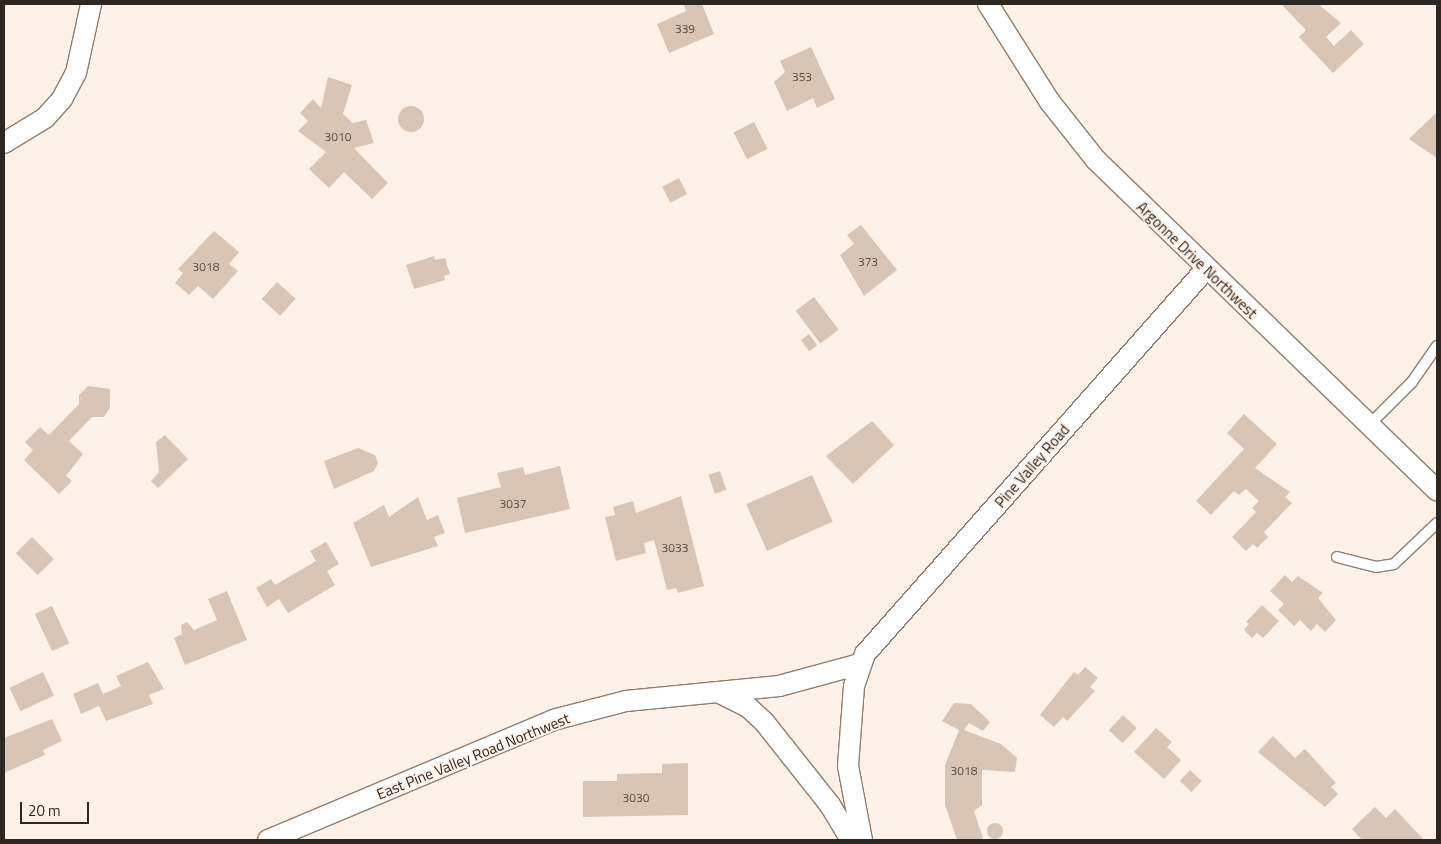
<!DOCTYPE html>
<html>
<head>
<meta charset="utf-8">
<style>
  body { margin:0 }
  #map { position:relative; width:1441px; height:844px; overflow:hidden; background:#fef1e8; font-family:"Titillium Web",sans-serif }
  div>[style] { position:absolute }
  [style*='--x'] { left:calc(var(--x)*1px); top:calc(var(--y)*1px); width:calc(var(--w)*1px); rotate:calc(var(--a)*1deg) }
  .building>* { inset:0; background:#d9c5b5; transform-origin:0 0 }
  .round { border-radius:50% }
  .roads { filter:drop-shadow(1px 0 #917e70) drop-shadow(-1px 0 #917e70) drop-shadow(0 1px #917e70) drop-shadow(0 -1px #917e70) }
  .lane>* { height:10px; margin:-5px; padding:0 5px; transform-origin:5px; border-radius:5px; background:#fff }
  .street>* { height:20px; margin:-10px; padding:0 10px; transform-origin:10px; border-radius:10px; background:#fff }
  span { translate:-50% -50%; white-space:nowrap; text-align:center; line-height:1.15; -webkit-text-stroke:4px #fef1e8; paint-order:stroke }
  .number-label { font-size:12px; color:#594e45 }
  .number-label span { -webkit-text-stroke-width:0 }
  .street-label { font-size:15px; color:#2e2620 }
  .frame { position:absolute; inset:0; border:5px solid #2e2620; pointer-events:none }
  .scale { position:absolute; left:20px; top:802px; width:69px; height:22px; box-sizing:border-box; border:2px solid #2e2620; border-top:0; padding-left:6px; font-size:15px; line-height:18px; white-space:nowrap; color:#2e2620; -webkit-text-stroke:4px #fef1e8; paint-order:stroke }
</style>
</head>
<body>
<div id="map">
  <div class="building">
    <div style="clip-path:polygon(702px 4px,714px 34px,669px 53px,657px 24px,686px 11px,684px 5px)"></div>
    <div style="clip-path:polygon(1281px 4px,1318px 4px,1341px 23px,1326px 37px,1334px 46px,1351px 30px,1364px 44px,1333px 73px,1299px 37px,1306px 30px)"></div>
    <div style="clip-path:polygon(811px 47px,835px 99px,817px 108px,813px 98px,787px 111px,774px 82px,785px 72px,780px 61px)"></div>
    <div style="clip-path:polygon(328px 77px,352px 85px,343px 114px,353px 123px,366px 120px,374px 143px,354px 148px,388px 183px,372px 199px,344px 172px,329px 188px,309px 169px,326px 152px,298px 131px,308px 121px,300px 113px,313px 99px,321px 108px)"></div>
    <div class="round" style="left:398px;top:106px;width:26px;height:26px"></div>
    <div style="clip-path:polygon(1437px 112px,1437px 158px,1409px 139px)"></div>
    <div style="left:754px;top:122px;width:30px;height:23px;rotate:63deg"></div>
    <div style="left:679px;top:178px;width:18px;height:19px;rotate:63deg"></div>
    <div style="clip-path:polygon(861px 225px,897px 270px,864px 296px,840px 255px,854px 244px,847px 235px)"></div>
    <div style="clip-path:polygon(214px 231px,239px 252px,229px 264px,238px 271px,213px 299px,198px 286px,189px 295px,175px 283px,183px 273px,178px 269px)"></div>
    <div style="clip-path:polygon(434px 256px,435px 260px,445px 258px,450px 274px,444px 276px,445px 280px,414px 289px,406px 265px)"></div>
    <div style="left:277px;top:282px;width:25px;height:23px;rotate:42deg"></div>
    <div style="left:814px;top:297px;width:41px;height:23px;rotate:53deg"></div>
    <div style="left:809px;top:334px;width:14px;height:10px;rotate:54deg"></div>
    <div style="clip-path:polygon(88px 386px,110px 389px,110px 408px,104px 417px,92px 417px,69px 441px,83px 454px,66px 476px,72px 481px,59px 494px,24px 460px,33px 450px,25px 442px,40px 427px,49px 435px,79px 404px,79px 395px)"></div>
    <div style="clip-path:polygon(1244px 414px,1277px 444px,1255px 468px,1290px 492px,1285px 497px,1292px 503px,1264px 532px,1268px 537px,1257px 548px,1253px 544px,1246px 551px,1232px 537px,1256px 512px,1252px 508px,1259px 501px,1246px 489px,1239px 495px,1234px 491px,1211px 515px,1196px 501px,1244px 449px,1227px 433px)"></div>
    <div style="clip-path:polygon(872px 421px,894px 445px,853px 484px,826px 456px)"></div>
    <div style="clip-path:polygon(165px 435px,188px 459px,158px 488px,151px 481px,159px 472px,156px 442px)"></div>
    <div style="clip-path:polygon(358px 448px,375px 455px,378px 463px,374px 471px,334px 489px,324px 461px)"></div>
    <div style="clip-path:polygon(560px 466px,570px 509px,465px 533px,457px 498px,501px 487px,497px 473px,523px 467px,525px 475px)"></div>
    <div style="left:720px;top:471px;width:20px;height:12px;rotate:72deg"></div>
    <div style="left:812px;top:475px;width:51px;height:72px;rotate:66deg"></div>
    <div style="clip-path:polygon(681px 496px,704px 586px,678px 593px,676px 588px,667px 590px,654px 540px,644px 543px,646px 553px,616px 561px,605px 517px,615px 515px,613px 507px,633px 501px,636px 513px)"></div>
    <div style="clip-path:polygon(418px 497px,427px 520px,438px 515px,445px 533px,434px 537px,438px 546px,371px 567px,353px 523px,384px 505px,389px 517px)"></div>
    <div style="left:32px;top:537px;width:31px;height:23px;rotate:45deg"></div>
    <div style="clip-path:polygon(326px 542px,339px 564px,327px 571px,335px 585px,288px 613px,279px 599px,267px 607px,256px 588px,271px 579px,275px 585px,316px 561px,310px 551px)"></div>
    <div style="clip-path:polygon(1285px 575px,1292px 582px,1298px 576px,1323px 593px,1318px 598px,1336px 620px,1325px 632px,1317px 624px,1311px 631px,1300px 620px,1294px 626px,1278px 610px,1284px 604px,1270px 591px)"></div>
    <div style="clip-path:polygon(227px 591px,247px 640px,185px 665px,174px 638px,182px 634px,181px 625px,187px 622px,194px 630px,217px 620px,208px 599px)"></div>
    <div style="clip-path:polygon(1262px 605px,1279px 621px,1263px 638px,1257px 633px,1252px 638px,1244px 630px,1249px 624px,1246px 622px)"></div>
    <div style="left:52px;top:606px;width:41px;height:19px;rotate:65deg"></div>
    <div style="clip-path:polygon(148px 662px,164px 689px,149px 695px,153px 704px,106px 721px,99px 706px,81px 714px,73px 694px,98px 683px,103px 694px,121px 686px,116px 676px)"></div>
    <div style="clip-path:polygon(1085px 667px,1098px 678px,1090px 687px,1095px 691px,1067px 721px,1063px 717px,1054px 727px,1040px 715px,1074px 672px,1078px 675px)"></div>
    <div style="left:43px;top:672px;width:26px;height:37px;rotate:65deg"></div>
    <div style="clip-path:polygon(954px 703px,971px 704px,990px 722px,983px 731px,969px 723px,964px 730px,1001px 744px,1017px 758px,1015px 772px,982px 770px,982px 805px,974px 811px,983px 838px,978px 840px,957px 840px,945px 805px,945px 765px,959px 730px,942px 721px)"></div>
    <div style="left:1123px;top:715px;width:19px;height:21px;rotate:43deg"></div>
    <div style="clip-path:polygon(52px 719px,62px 741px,43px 750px,45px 755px,4px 773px,4px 738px)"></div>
    <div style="clip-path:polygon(1156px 728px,1172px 742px,1167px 747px,1181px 760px,1164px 779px,1134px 752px)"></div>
    <div style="clip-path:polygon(1273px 736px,1295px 758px,1305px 749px,1336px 783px,1331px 787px,1338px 794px,1325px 807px,1258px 752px)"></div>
    <div style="clip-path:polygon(688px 763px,688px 815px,583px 817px,583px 781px,617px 781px,617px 774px,662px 773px,662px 764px)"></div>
    <div style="left:1190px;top:770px;width:16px;height:15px;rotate:43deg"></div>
    <div style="clip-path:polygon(1375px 807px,1386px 818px,1395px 809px,1424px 840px,1362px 840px,1352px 829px)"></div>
    <div class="round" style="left:987px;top:823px;width:16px;height:16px"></div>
  </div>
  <div class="roads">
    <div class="lane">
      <div style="--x:1369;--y:425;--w:61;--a:-45"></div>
      <div style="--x:1412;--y:382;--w:44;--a:-55.2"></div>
      <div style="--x:1337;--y:557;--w:40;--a:14.4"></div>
      <div style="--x:1376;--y:567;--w:18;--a:-9"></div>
      <div style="--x:1394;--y:564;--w:59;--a:-43.6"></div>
    </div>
    <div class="street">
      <div style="--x:988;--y:4;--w:116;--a:57.7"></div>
      <div style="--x:1050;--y:102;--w:74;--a:51.6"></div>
      <div style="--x:1096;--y:160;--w:475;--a:44.1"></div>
      <div style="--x:4;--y:143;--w:48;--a:-31.4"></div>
      <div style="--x:45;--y:118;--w:25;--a:-48"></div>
      <div style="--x:62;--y:99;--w:30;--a:-62"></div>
      <div style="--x:76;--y:73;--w:71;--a:-77.7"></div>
      <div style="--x:718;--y:692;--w:34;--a:27"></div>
      <div style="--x:748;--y:707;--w:23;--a:43"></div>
      <div style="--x:765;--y:723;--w:105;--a:51.6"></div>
      <div style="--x:830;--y:805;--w:41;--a:59"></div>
      <div style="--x:268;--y:840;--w:309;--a:-22.8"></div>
      <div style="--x:553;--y:720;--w:75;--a:-14.6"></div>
      <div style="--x:626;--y:701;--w:154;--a:-5.6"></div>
      <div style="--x:779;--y:686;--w:84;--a:-15.2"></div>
      <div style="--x:862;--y:840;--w:75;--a:-100.7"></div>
      <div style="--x:848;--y:766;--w:80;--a:-85.7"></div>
      <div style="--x:854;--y:686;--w:34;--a:-71"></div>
      <div style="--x:865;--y:654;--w:514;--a:-48.47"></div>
    </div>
  </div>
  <div class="number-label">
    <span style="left:685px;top:29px">339</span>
    <span style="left:802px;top:77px">353</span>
    <span style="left:338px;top:137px">3010</span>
    <span style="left:868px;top:262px">373</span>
    <span style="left:206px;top:267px">3018</span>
    <span style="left:513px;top:504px">3037</span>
    <span style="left:675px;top:548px">3033</span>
    <span style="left:964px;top:771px">3018</span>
    <span style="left:636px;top:798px">3030</span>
  </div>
  <div class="street-label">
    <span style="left:1197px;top:260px;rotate:44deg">Argonne Drive Northwest</span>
    <span style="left:1032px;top:466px;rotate:-49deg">Pine Valley Road</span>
    <span style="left:473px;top:756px;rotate:-22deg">East Pine Valley Road Northwest</span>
  </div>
  <div class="frame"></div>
  <div class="scale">20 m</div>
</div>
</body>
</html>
